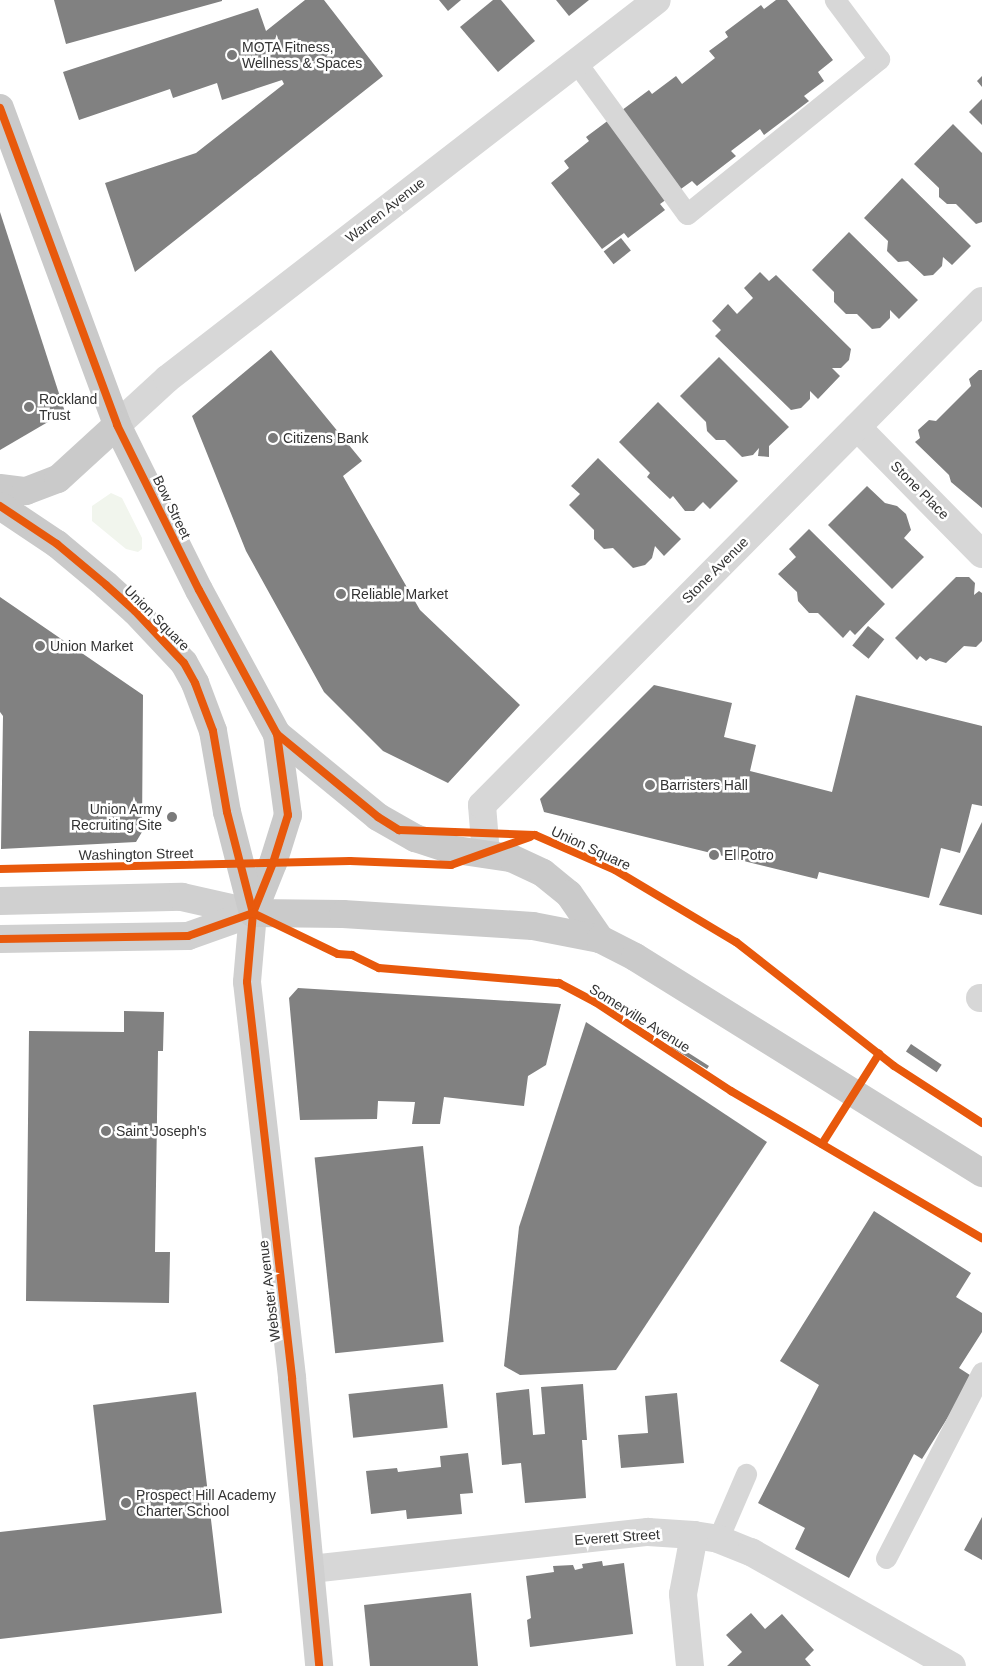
<!DOCTYPE html>
<html>
<head>
<meta charset="utf-8">
<style>
  body { margin:0 }
  #map { position:relative; width:982px; height:1666px; overflow:hidden; background:#fff; font-family:Helvetica,sans-serif }
  div>[style] { position:absolute }
  [style*='--x'] { left:calc(var(--x)*1px); top:calc(var(--y)*1px); width:calc(var(--w)*1px); rotate:calc(var(--a)*1deg) }
  .green>* { inset:0; background:#f1f5ed }
  .building>* { inset:0; background:#818181; transform-origin:0 0 }
  .service>* { height:21px; margin:-10.5px; padding:0 10.5px; transform-origin:10.5px; border-radius:10.5px; background:#d7d7d7 }
  .minor>* { height:28px; margin:-14px; padding:0 14px; transform-origin:14px; border-radius:14px; background:#d7d7d7 }
  .secondary>* { height:28px; margin:-14px; padding:0 14px; transform-origin:14px; border-radius:14px; background:#d0d0d0 }
  .primary>* { height:28px; margin:-14px; padding:0 14px; transform-origin:14px; border-radius:14px; background:#cacaca }
  .cycleway>* { height:8px; margin:-4px; padding:0 4px; transform-origin:4px; border-radius:4px; background:#e8590c }
  .dots>* { width:14px; height:14px; translate:-50% -50%; box-sizing:border-box; border:2px solid #fff; border-radius:50% }
  span { translate:-50% -50%; white-space:nowrap; text-align:center; line-height:1.15; -webkit-text-stroke:5px #fff; paint-order:stroke }
  .poi-label { font-size:14px; color:#333 }
  .left { translate:0 -50%; text-align:left }
  .right { translate:-100% -50%; text-align:right }
  .street-label { font-size:14px; color:#333 }
</style>
</head>
<body>
<div id="map">
  <div class="green">
    <div style="clip-path:polygon(111px 493px,122px 498px,142px 538px,142px 549px,138px 552px,126px 549px,92px 521px,92px 506px)"></div>
  </div>
  <div class="building">
    <div style="clip-path:polygon(54px 0,222px 0,222px 1px,66px 44px)"></div>
    <div style="clip-path:polygon(305px 0,324px 0,383px 76px,135px 272px,105px 183px,196px 153px,284px 84px,282px 80px,222px 100px,217px 83px,173px 98px,170px 89px,79px 120px,63px 72px,258px 8px,266px 31px)"></div>
    <div style="clip-path:polygon(439px 0,461px 0,448px 11px)"></div>
    <div style="clip-path:polygon(493px 0,501px 0,535px 41px,498px 72px,460px 27px)"></div>
    <div style="clip-path:polygon(556px 0,589px 0,569px 16px)"></div>
    <div style="clip-path:polygon(776px 0,787px 0,833px 60px,818px 72px,824px 81px,804px 96px,809px 101px,764px 135px,760px 129px,731px 151px,736px 156px,697px 186px,692px 181px,660px 204px,665px 210px,628px 238px,624px 233px,602px 249px,551px 183px,569px 168px,564px 161px,589px 141px,586px 137px,649px 90px,652px 94px,676px 76px,682px 84px,715px 58px,709px 51px,728px 37px,725px 32px,761px 5px,764px 9px)"></div>
    <div style="clip-path:polygon(982px 76px,982px 87px,977px 81px)"></div>
    <div style="clip-path:polygon(982px 99px,982px 125px,969px 112px)"></div>
    <div style="clip-path:polygon(953px 124px,982px 153px,982px 222px,976px 224px,956px 204px,947px 204px,939px 197px,939px 188px,914px 164px)"></div>
    <div style="clip-path:polygon(902px 178px,971px 246px,952px 265px,943px 257px,942px 266px,933px 275px,924px 276px,908px 261px,898px 262px,887px 251px,888px 241px,864px 218px)"></div>
    <div style="clip-path:polygon(0 212px,65px 412px,0 450px)"></div>
    <div style="clip-path:polygon(849px 232px,918px 300px,899px 319px,890px 310px,890px 318px,880px 328px,872px 329px,857px 314px,846px 314px,834px 302px,834px 292px,812px 270px)"></div>
    <div style="left:621px;top:238px;width:16px;height:22px;rotate:52deg"></div>
    <div style="clip-path:polygon(760px 272px,769px 281px,776px 275px,851px 349px,849px 360px,841px 368px,832px 368px,840px 376px,818px 399px,810px 391px,810px 399px,801px 408px,791px 410px,715px 336px,721px 330px,712px 321px,728px 304px,737px 314px,753px 298px,744px 288px)"></div>
    <div style="clip-path:polygon(271px 350px,362px 461px,343px 476px,420px 610px,520px 705px,448px 783px,383px 751px,324px 692px,246px 551px,192px 416px)"></div>
    <div style="clip-path:polygon(719px 357px,789px 427px,769px 446px,769px 457px,758px 456px,759px 448px,753px 455px,742px 457px,725px 440px,716px 440px,707px 431px,706px 422px,680px 396px)"></div>
    <div style="clip-path:polygon(979px 370px,982px 370px,982px 508px,951px 482px,949px 475px,915px 442px,920px 438px,918px 430px,929px 420px,936px 421px,971px 386px,969px 379px)"></div>
    <div style="clip-path:polygon(658px 402px,738px 481px,710px 509px,703px 502px,694px 511px,685px 511px,673px 496px,670px 499px,647px 477px,650px 473px,619px 442px)"></div>
    <div style="clip-path:polygon(598px 458px,681px 539px,664px 556px,655px 546px,652px 558px,645px 565px,633px 568px,613px 548px,604px 549px,594px 539px,594px 530px,569px 505px,580px 494px,571px 486px)"></div>
    <div style="clip-path:polygon(867px 486px,885px 503px,897px 506px,906px 514px,911px 530px,904px 538px,924px 557px,892px 589px,828px 525px)"></div>
    <div style="clip-path:polygon(809px 529px,885px 604px,855px 635px,850px 630px,843px 638px,818px 613px,809px 613px,798px 601px,797px 592px,778px 574px,796px 557px,789px 549px)"></div>
    <div style="clip-path:polygon(956px 577px,969px 577px,975px 583px,974px 595px,979px 591px,982px 593px,982px 641px,976px 647px,964px 646px,946px 663px,930px 658px,926px 661px,920px 656px,917px 660px,895px 638px)"></div>
    <div style="clip-path:polygon(0 597px,143px 695px,142px 832px,136px 842px,1px 849px,3px 716px,0 712px)"></div>
    <div style="left:868px;top:626px;width:21px;height:25px;rotate:39deg"></div>
    <div style="clip-path:polygon(654px 685px,732px 703px,724px 737px,756px 745px,750px 771px,832px 792px,856px 695px,982px 726px,982px 806px,972px 804px,960px 853px,941px 848px,929px 898px,819px 872px,817px 879px,544px 812px,540px 799px)"></div>
    <div style="clip-path:polygon(982px 822px,982px 915px,939px 905px)"></div>
    <div style="clip-path:polygon(298px 988px,462px 998px,561px 1004px,546px 1065px,528px 1076px,524px 1106px,444px 1097px,440px 1124px,412px 1124px,415px 1102px,378px 1101px,377px 1119px,300px 1120px,289px 998px)"></div>
    <div style="clip-path:polygon(124px 1011px,164px 1012px,163px 1051px,158px 1051px,155px 1252px,170px 1252px,169px 1303px,26px 1301px,29px 1031px,124px 1032px)"></div>
    <div style="clip-path:polygon(586px 1022px,767px 1142px,616px 1370px,520px 1375px,504px 1366px,519px 1227px)"></div>
    <div style="clip-path:polygon(673px 1043px,709px 1066px,707px 1069px,671px 1047px)"></div>
    <div style="left:911px;top:1044px;width:37px;height:9px;rotate:34deg"></div>
    <div style="left:423px;top:1146px;width:197px;height:109px;rotate:84deg"></div>
    <div style="clip-path:polygon(874px 1211px,971px 1273px,956px 1297px,982px 1313px,982px 1332px,959px 1368px,973px 1377px,922px 1459px,914px 1454px,849px 1578px,795px 1549px,805px 1528px,758px 1503px,819px 1385px,780px 1361px)"></div>
    <div style="left:443px;top:1384px;width:44px;height:95px;rotate:84deg"></div>
    <div style="clip-path:polygon(583px 1384px,587px 1440px,582px 1440px,586px 1498px,525px 1503px,521px 1463px,502px 1465px,496px 1393px,529px 1389px,533px 1435px,545px 1434px,541px 1387px)"></div>
    <div style="clip-path:polygon(196px 1392px,222px 1613px,0 1639px,0 1532px,106px 1520px,93px 1405px)"></div>
    <div style="clip-path:polygon(677px 1393px,684px 1463px,621px 1468px,618px 1435px,648px 1433px,645px 1396px)"></div>
    <div style="clip-path:polygon(468px 1453px,473px 1493px,460px 1494px,462px 1514px,407px 1519px,406px 1510px,371px 1514px,366px 1471px,397px 1468px,398px 1472px,441px 1467px,440px 1456px)"></div>
    <div style="clip-path:polygon(982px 1517px,982px 1560px,964px 1550px)"></div>
    <div style="clip-path:polygon(602px 1561px,603px 1566px,624px 1563px,633px 1634px,530px 1647px,527px 1620px,531px 1618px,526px 1576px,554px 1572px,553px 1566px,573px 1565px,575px 1570px,583px 1568px,582px 1564px)"></div>
    <div style="clip-path:polygon(471px 1593px,478px 1666px,370px 1666px,364px 1605px)"></div>
    <div style="clip-path:polygon(751px 1613px,765px 1629px,782px 1614px,814px 1650px,805px 1659px,811px 1666px,727px 1666px,742px 1652px,726px 1635px)"></div>
  </div>
  <div class="service">
    <div style="--x:576;--y:62;--w:188;--a:53.9"></div>
    <div style="--x:687;--y:214;--w:247;--a:-38.9"></div>
    <div style="--x:879;--y:59;--w:74;--a:-126.7"></div>
    <div style="--x:718;--y:1539;--w:71;--a:-66.7"></div>
    <div style="--x:886;--y:1558;--w:209;--a:-62.7"></div>
  </div>
  <div class="minor">
    <div style="--x:117;--y:425;--w:68;--a:-42.6"></div>
    <div style="--x:167;--y:379;--w:619;--a:-37.72"></div>
    <div style="--x:857;--y:427;--w:178;--a:45.5"></div>
    <div style="--x:486;--y:854;--w:49;--a:-94.7"></div>
    <div style="--x:482;--y:805;--w:710;--a:-45.23"></div>
    <div style="--x:980;--y:998;--w:2;--a:0"></div>
    <div style="--x:311;--y:1569;--w:339;--a:-6.3"></div>
    <div style="--x:648;--y:1532;--w:46;--a:3.7"></div>
    <div style="--x:694;--y:1535;--w:24;--a:9"></div>
    <div style="--x:718;--y:1539;--w:35;--a:22"></div>
    <div style="--x:751;--y:1552;--w:231;--a:29.6"></div>
    <div style="--x:690;--y:1666;--w:72;--a:-95.6"></div>
    <div style="--x:683;--y:1594;--w:60;--a:-79.4"></div>
  </div>
  <div class="secondary">
    <div style="--x:0;--y:901;--w:182;--a:-1.3"></div>
    <div style="--x:182;--y:897;--w:73;--a:12.7"></div>
    <div style="--x:253;--y:913;--w:69;--a:95"></div>
    <div style="--x:247;--y:982;--w:399;--a:83.5"></div>
    <div style="--x:292;--y:1378;--w:289;--a:84.6"></div>
    <div style="--x:0;--y:939;--w:188;--a:-0.9"></div>
    <div style="--x:188;--y:936;--w:69;--a:-19.5"></div>
  </div>
  <div class="primary">
    <div style="--x:0;--y:108;--w:338;--a:69.7"></div>
    <div style="--x:117;--y:425;--w:184;--a:63.6"></div>
    <div style="--x:199;--y:590;--w:164;--a:61.6"></div>
    <div style="--x:277;--y:734;--w:82;--a:82.3"></div>
    <div style="--x:288;--y:815;--w:50;--a:107.4"></div>
    <div style="--x:273;--y:863;--w:54;--a:111.8"></div>
    <div style="--x:0;--y:488;--w:26;--a:7"></div>
    <div style="--x:26;--y:491;--w:34;--a:-21"></div>
    <div style="--x:58;--y:479;--w:80;--a:-42.5"></div>
    <div style="--x:0;--y:506;--w:69;--a:33.7"></div>
    <div style="--x:57;--y:544;--w:64;--a:39.9"></div>
    <div style="--x:106;--y:585;--w:39;--a:42"></div>
    <div style="--x:135;--y:611;--w:71;--a:46.7"></div>
    <div style="--x:184;--y:663;--w:23;--a:61"></div>
    <div style="--x:195;--y:683;--w:51;--a:69.4"></div>
    <div style="--x:213;--y:731;--w:82;--a:80.2"></div>
    <div style="--x:227;--y:812;--w:104;--a:75.6"></div>
    <div style="--x:277;--y:734;--w:131;--a:39.4"></div>
    <div style="--x:378;--y:817;--w:43;--a:29.6"></div>
    <div style="--x:415;--y:838;--w:36;--a:18"></div>
    <div style="--x:449;--y:849;--w:63;--a:8.3"></div>
    <div style="--x:511;--y:858;--w:35;--a:25"></div>
    <div style="--x:543;--y:873;--w:33;--a:39"></div>
    <div style="--x:569;--y:894;--w:55;--a:55.4"></div>
    <div style="--x:253;--y:913;--w:90;--a:0.6"></div>
    <div style="--x:343;--y:914;--w:190;--a:3.6"></div>
    <div style="--x:533;--y:926;--w:68;--a:11"></div>
    <div style="--x:600;--y:939;--w:39;--a:27"></div>
    <div style="--x:635;--y:957;--w:409;--a:31.9"></div>
  </div>
  <div class="cycleway">
    <div style="--x:0;--y:108;--w:338;--a:69.7"></div>
    <div style="--x:117;--y:425;--w:184;--a:63.6"></div>
    <div style="--x:199;--y:590;--w:164;--a:61.6"></div>
    <div style="--x:277;--y:734;--w:82;--a:82.3"></div>
    <div style="--x:288;--y:815;--w:50;--a:107.4"></div>
    <div style="--x:273;--y:863;--w:54;--a:111.8"></div>
    <div style="--x:253;--y:913;--w:69;--a:95"></div>
    <div style="--x:247;--y:982;--w:399;--a:83.5"></div>
    <div style="--x:292;--y:1378;--w:289;--a:84.6"></div>
    <div style="--x:0;--y:506;--w:69;--a:33.7"></div>
    <div style="--x:57;--y:544;--w:64;--a:39.9"></div>
    <div style="--x:106;--y:585;--w:39;--a:42"></div>
    <div style="--x:135;--y:611;--w:71;--a:46.7"></div>
    <div style="--x:184;--y:663;--w:23;--a:61"></div>
    <div style="--x:195;--y:683;--w:51;--a:69.4"></div>
    <div style="--x:213;--y:731;--w:82;--a:80.2"></div>
    <div style="--x:227;--y:812;--w:104;--a:75.6"></div>
    <div style="--x:277;--y:734;--w:131;--a:39.4"></div>
    <div style="--x:378;--y:817;--w:25;--a:32"></div>
    <div style="--x:399;--y:830;--w:136;--a:2.1"></div>
    <div style="--x:535;--y:835;--w:87;--a:23.6"></div>
    <div style="--x:615;--y:870;--w:141;--a:30.8"></div>
    <div style="--x:736;--y:942;--w:201;--a:38.1"></div>
    <div style="--x:894;--y:1066;--w:105;--a:32.9"></div>
    <div style="--x:0;--y:869;--w:350;--a:-1.3"></div>
    <div style="--x:350;--y:861;--w:101;--a:2.3"></div>
    <div style="--x:451;--y:865;--w:84;--a:-19.5"></div>
    <div style="--x:253;--y:913;--w:94;--a:25.8"></div>
    <div style="--x:338;--y:954;--w:14;--a:4"></div>
    <div style="--x:352;--y:955;--w:30;--a:26"></div>
    <div style="--x:379;--y:968;--w:181;--a:4.8"></div>
    <div style="--x:559;--y:983;--w:41;--a:27.8"></div>
    <div style="--x:595;--y:1002;--w:163;--a:33.2"></div>
    <div style="--x:731;--y:1091;--w:291;--a:30.4"></div>
    <div style="--x:0;--y:939;--w:188;--a:-0.9"></div>
    <div style="--x:188;--y:936;--w:69;--a:-19.5"></div>
    <div style="--x:822;--y:1144;--w:107;--a:-57.7"></div>
  </div>
  <div class="dots">
    <div style="left:232px;top:55px;background:#7a7a7a"></div>
    <div style="left:29px;top:407px;background:#7a7a7a"></div>
    <div style="left:273px;top:438px;background:#7a7a7a"></div>
    <div style="left:341px;top:594px;background:#7a7a7a"></div>
    <div style="left:40px;top:646px;background:#7a7a7a"></div>
    <div style="left:650px;top:785px;background:#7a7a7a"></div>
    <div style="left:172px;top:817px;background:#7a7a7a"></div>
    <div style="left:714px;top:855px;background:#7a7a7a"></div>
    <div style="left:106px;top:1131px;background:#7a7a7a"></div>
    <div style="left:126px;top:1503px;background:#7a7a7a"></div>
  </div>
  <div class="poi-label">
    <span class="left" style="left:242px;top:55px">MOTA Fitness,<br>Wellness &amp; Spaces</span>
    <span class="left" style="left:39px;top:407px">Rockland<br>Trust</span>
    <span class="left" style="left:283px;top:438px">Citizens Bank</span>
    <span class="left" style="left:351px;top:594px">Reliable Market</span>
    <span class="left" style="left:50px;top:646px">Union Market</span>
    <span class="left" style="left:660px;top:785px">Barristers Hall</span>
    <span class="right" style="left:162px;top:817px">Union Army<br>Recruiting Site</span>
    <span class="left" style="left:724px;top:855px">El Potro</span>
    <span class="left" style="left:116px;top:1131px">Saint Joseph's</span>
    <span class="left" style="left:136px;top:1503px">Prospect Hill Academy<br>Charter School</span>
  </div>
  <div class="street-label">
    <span style="left:385px;top:210px;rotate:-38deg">Warren Avenue</span>
    <span style="left:920px;top:490px;rotate:45deg">Stone Place</span>
    <span style="left:172px;top:507px;rotate:64deg">Bow Street</span>
    <span style="left:715px;top:570px;rotate:-45deg">Stone Avenue</span>
    <span style="left:157px;top:618px;rotate:45deg">Union Square</span>
    <span style="left:591px;top:848px;rotate:25deg">Union Square</span>
    <span style="left:136px;top:854px;rotate:-1deg">Washington Street</span>
    <span style="left:640px;top:1018px;rotate:32deg">Somerville Avenue</span>
    <span style="left:269px;top:1291px;rotate:-97deg">Webster Avenue</span>
    <span style="left:617px;top:1537px;rotate:-4deg">Everett Street</span>
  </div>
</div>
</body>
</html>
